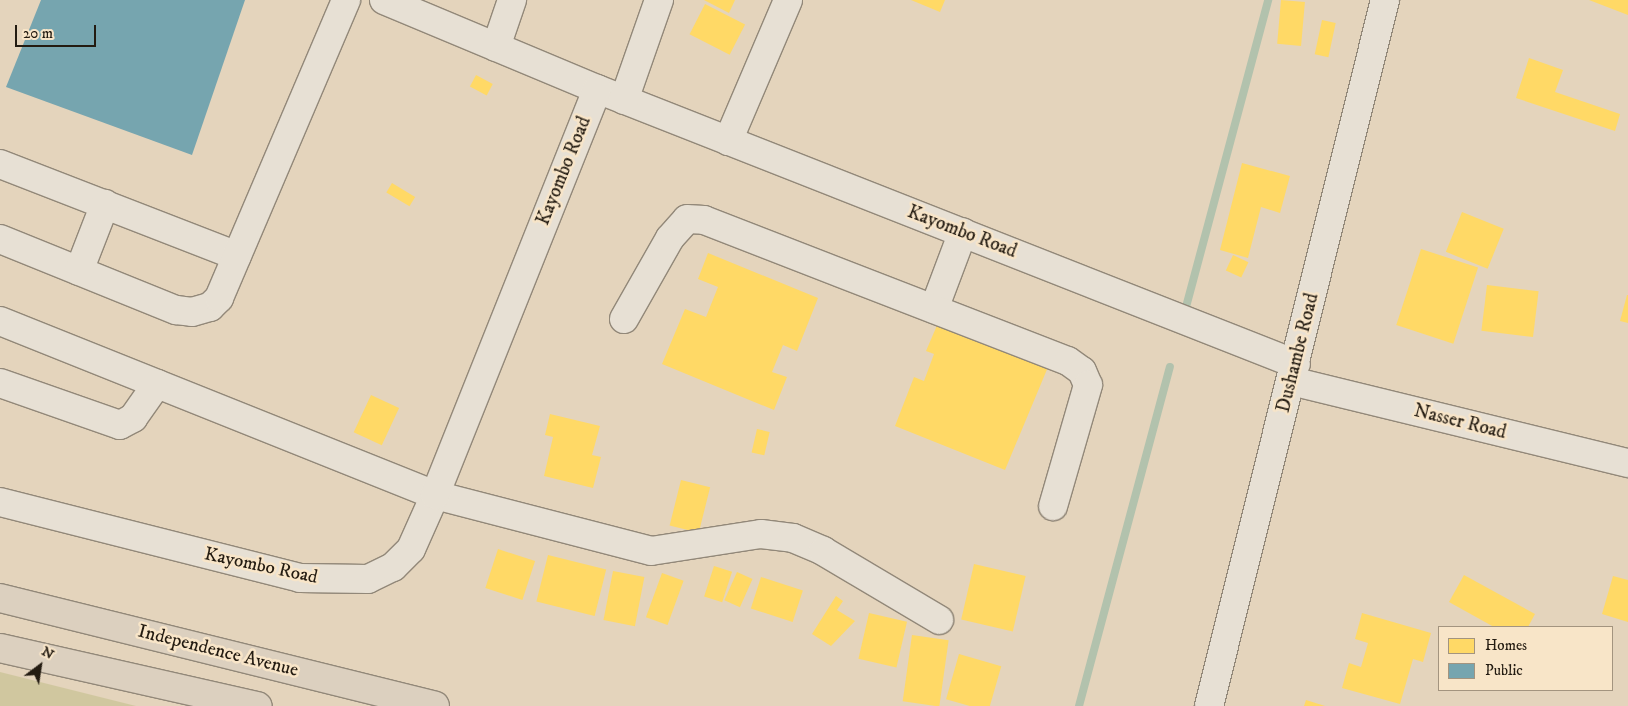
<!DOCTYPE html>
<html>
<head>
<meta charset="utf-8">
<style>
  body { margin:0 }
  #map { position:relative; width:1628px; height:706px; overflow:hidden; background:#e4d4bc; font-family:"IM FELL DW Pica",serif }
  div>[style] { position:absolute }
  [style*='--x'] { left:calc(var(--x)*1px); top:calc(var(--y)*1px); width:calc(var(--w)*1px); rotate:calc(var(--a)*1deg) }
  .green>* { inset:0; background:#d0c79f }
  .homes>* { inset:0; background:#ffd966; transform-origin:0 0 }
  .public>* { inset:0; background:#76a5af }
  .stream>* { height:8px; margin:-4px; padding:0 4px; transform-origin:4px; border-radius:4px; background:#b2c2ad }
  .roads { filter:drop-shadow(1px 0 #928879) drop-shadow(-1px 0 #928879) drop-shadow(0 1px #928879) drop-shadow(0 -1px #928879) }
  .minor>* { height:28px; margin:-14px; padding:0 14px; transform-origin:14px; border-radius:14px; background:#e7e0d4 }
  .major>* { height:28px; margin:-14px; padding:0 14px; transform-origin:14px; border-radius:14px; background:#dcd0bf }
  span { translate:-50% -50%; white-space:nowrap; text-align:center; line-height:1.15; -webkit-text-stroke:5px #f8e5c8; paint-order:stroke }
  .street-label { font-size:19px; color:#231b11 }
  .legend { position:absolute; left:1438px; top:626px; width:175px; height:65px; box-sizing:border-box; background:#f8e5c8; border:1px solid #a3947f; margin:0; padding:6px 9px; list-style:none; font-size:15px; color:#231b11 }
  .legend li { display:flex; align-items:center; gap:10px; height:25px }
  .legend b { width:25px; border:1px solid #a3947f }
  .north { position:absolute; left:15px; top:641px; width:50px; height:50px; -webkit-text-stroke:4px #f8e5c8; paint-order:stroke; rotate:31deg; font-size:14px; font-weight:700; line-height:20px; text-align:center; color:#231b11 }
  .north::after { content:''; display:block; margin:auto; width:18px; height:22px; background:#231b11; clip-path:polygon(50% 0,100% 100%,50% 72%,0 100%) }
  .scale { position:absolute; left:15px; top:25px; width:81px; height:22px; box-sizing:border-box; border:2px solid #231b11; border-top:0; padding-left:6px; font-size:15px; line-height:18px; white-space:nowrap; color:#231b11; -webkit-text-stroke:4px #f8e5c8; paint-order:stroke }
</style>
</head>
<body>
<div id="map">
  <div class="green">
    <div style="clip-path:polygon(0 672px,136px 706px,0 706px)"></div>
  </div>
  <div class="homes">
    <div style="clip-path:polygon(704px 0,735px 0,729px 13px)"></div>
    <div style="clip-path:polygon(911px 0,945px 0,940px 12px)"></div>
    <div style="left:1281px;top:0;width:24px;height:44px;rotate:5deg"></div>
    <div style="clip-path:polygon(1589px 0,1628px 0,1628px 15px)"></div>
    <div style="left:705px;top:4px;width:45px;height:34px;rotate:27deg"></div>
    <div style="left:1322px;top:20px;width:14px;height:35px;rotate:12deg"></div>
    <div style="clip-path:polygon(1529px 58px,1563px 70px,1555px 92px,1620px 114px,1615px 131px,1516px 98px)"></div>
    <div style="left:476px;top:75px;width:19px;height:13px;rotate:28deg"></div>
    <div style="clip-path:polygon(1242px 163px,1290px 176px,1280px 213px,1261px 207px,1248px 258px,1220px 250px)"></div>
    <div style="left:392px;top:183px;width:27px;height:11px;rotate:31deg"></div>
    <div style="left:1462px;top:212px;width:45px;height:43px;rotate:22deg"></div>
    <div style="left:1421px;top:249px;width:60px;height:80px;rotate:18deg"></div>
    <div style="clip-path:polygon(708px 253px,818px 298px,797px 351px,783px 345px,772px 372px,787px 377px,774px 410px,662px 364px,685px 309px,706px 317px,718px 287px,698px 279px)"></div>
    <div style="left:1233px;top:255px;width:17px;height:17px;rotate:25deg"></div>
    <div style="left:1487px;top:285px;width:52px;height:46px;rotate:7deg"></div>
    <div style="clip-path:polygon(1627px 295px,1628px 295px,1628px 323px,1620px 321px)"></div>
    <div style="clip-path:polygon(938px 323px,1048px 367px,1005px 470px,895px 426px,914px 377px,924px 381px,934px 354px,926px 351px)"></div>
    <div style="left:371px;top:395px;width:31px;height:41px;rotate:25deg"></div>
    <div style="clip-path:polygon(550px 414px,600px 426px,592px 455px,601px 457px,593px 488px,544px 476px,553px 437px,545px 435px)"></div>
    <div style="left:757px;top:429px;width:13px;height:24px;rotate:13deg"></div>
    <div style="left:681px;top:480px;width:30px;height:47px;rotate:14deg"></div>
    <div style="left:498px;top:549px;width:39px;height:41px;rotate:18deg"></div>
    <div style="left:548px;top:555px;width:60px;height:48px;rotate:14deg"></div>
    <div style="left:974px;top:564px;width:53px;height:57px;rotate:13deg"></div>
    <div style="left:714px;top:566px;width:19px;height:32px;rotate:18deg"></div>
    <div style="left:613px;top:571px;width:32px;height:50px;rotate:11deg"></div>
    <div style="left:737px;top:572px;width:17px;height:31px;rotate:24deg"></div>
    <div style="left:662px;top:573px;width:23px;height:47px;rotate:20deg"></div>
    <div style="clip-path:polygon(1464px 575px,1535px 614px,1528px 627px,1494px 627px,1449px 602px)"></div>
    <div style="clip-path:polygon(1613px 576px,1628px 580px,1628px 622px,1602px 614px)"></div>
    <div style="left:761px;top:577px;width:44px;height:33px;rotate:18deg"></div>
    <div style="clip-path:polygon(836px 596px,843px 601px,837px 610px,855px 621px,831px 646px,812px 634px)"></div>
    <div style="left:869px;top:613px;width:39px;height:47px;rotate:13deg"></div>
    <div style="clip-path:polygon(1362px 613px,1431px 633px,1423px 662px,1413px 659px,1400px 704px,1342px 688px,1349px 663px,1361px 667px,1368px 643px,1355px 639px)"></div>
    <div style="left:912px;top:635px;width:37px;height:67px;rotate:8deg"></div>
    <div style="left:959px;top:654px;width:44px;height:47px;rotate:16deg"></div>
    <div style="clip-path:polygon(1306px 700px,1325px 706px,1304px 706px)"></div>
  </div>
  <div class="public">
    <div style="clip-path:polygon(41px 0,245px 0,192px 155px,6px 87px)"></div>
  </div>
  <div class="stream">
    <div style="--x:1186;--y:307;--w:318;--a:-75"></div>
    <div style="--x:1079;--y:706;--w:351;--a:-75"></div>
  </div>
  <div class="roads">
    <div class="minor">
      <div style="--x:384;--y:0;--w:231;--a:22.7"></div>
      <div style="--x:597;--y:89;--w:751;--a:21.48"></div>
      <div style="--x:496;--y:47;--w:50;--a:-71.2"></div>
      <div style="--x:624;--y:100;--w:106;--a:-70.7"></div>
      <div style="--x:728;--y:141;--w:153;--a:-66.9"></div>
      <div style="--x:0;--y:164;--w:254;--a:21.2"></div>
      <div style="--x:0;--y:239;--w:190;--a:22"></div>
      <div style="--x:176;--y:310;--w:16;--a:7"></div>
      <div style="--x:192;--y:312;--w:19;--a:-16"></div>
      <div style="--x:210;--y:307;--w:13;--a:-45"></div>
      <div style="--x:219;--y:298;--w:324;--a:-66.9"></div>
      <div style="--x:79;--y:271;--w:72;--a:-68.8"></div>
      <div style="--x:934;--y:309;--w:82;--a:-69.4"></div>
      <div style="--x:624;--y:319;--w:93;--a:-60.4"></div>
      <div style="--x:670;--y:238;--w:25;--a:-48"></div>
      <div style="--x:687;--y:219;--w:17;--a:3"></div>
      <div style="--x:704;--y:220;--w:390;--a:21.2"></div>
      <div style="--x:1068;--y:361;--w:17;--a:36"></div>
      <div style="--x:1082;--y:371;--w:15;--a:67"></div>
      <div style="--x:1088;--y:385;--w:126;--a:106.1"></div>
      <div style="--x:0;--y:321;--w:469;--a:21.8"></div>
      <div style="--x:435;--y:495;--w:223;--a:14.5"></div>
      <div style="--x:651;--y:551;--w:111;--a:-8.8"></div>
      <div style="--x:761;--y:534;--w:32;--a:7"></div>
      <div style="--x:793;--y:538;--w:33;--a:23"></div>
      <div style="--x:823;--y:551;--w:135;--a:30.7"></div>
      <div style="--x:1291;--y:381;--w:347;--a:13.7"></div>
      <div style="--x:0;--y:383;--w:127;--a:19.3"></div>
      <div style="--x:120;--y:425;--w:15;--a:-28"></div>
      <div style="--x:133;--y:418;--w:42;--a:-54.8"></div>
      <div style="--x:0;--y:502;--w:309;--a:14.2"></div>
      <div style="--x:300;--y:578;--w:68;--a:0.8"></div>
      <div style="--x:368;--y:579;--w:28;--a:-26"></div>
      <div style="--x:393;--y:567;--w:25;--a:-45"></div>
      <div style="--x:411;--y:549;--w:59;--a:-66"></div>
      <div style="--x:435;--y:495;--w:437;--a:-68.2"></div>
      <div style="--x:1209;--y:706;--w:728;--a:-76"></div>
    </div>
    <div class="major">
      <div style="--x:0;--y:598;--w:448;--a:13.9"></div>
      <div style="--x:0;--y:648;--w:264;--a:12.7"></div>
    </div>
  </div>
  <div class="street-label">
    <span style="left:564px;top:171px;rotate:-68deg">Kayombo Road</span>
    <span style="left:962px;top:232px;rotate:21deg">Kayombo Road</span>
    <span style="left:1298px;top:353px;rotate:-76deg">Dushambe Road</span>
    <span style="left:1460px;top:422px;rotate:14deg">Nasser Road</span>
    <span style="left:261px;top:566px;rotate:12deg">Kayombo Road</span>
    <span style="left:218px;top:651px;rotate:14deg">Independence Avenue</span>
  </div>
  <ul class="legend">
  <li><b style="height:14px;background:#ffd966"></b>Homes</li>
  <li><b style="height:14px;background:#76a5af"></b>Public</li>
  </ul>
  <div class="north">N</div>
  <div class="scale">20 m</div>
</div>
</body>
</html>
